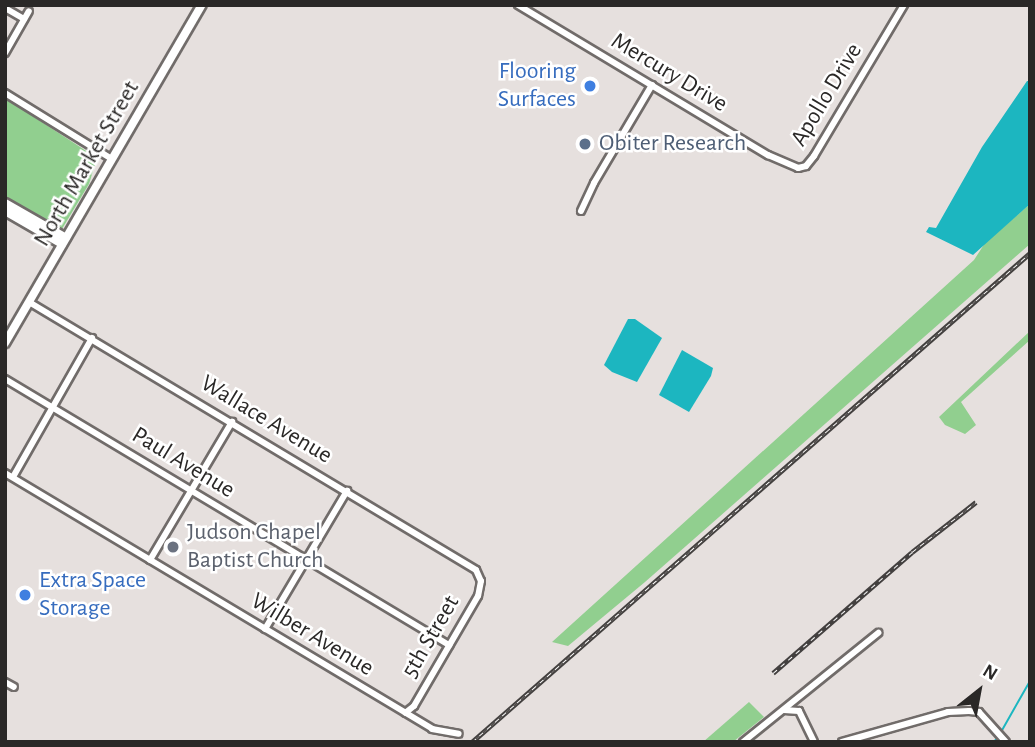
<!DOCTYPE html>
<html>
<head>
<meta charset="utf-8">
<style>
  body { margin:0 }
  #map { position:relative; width:1035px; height:747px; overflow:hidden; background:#e6e0de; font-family:"Alegreya Sans",sans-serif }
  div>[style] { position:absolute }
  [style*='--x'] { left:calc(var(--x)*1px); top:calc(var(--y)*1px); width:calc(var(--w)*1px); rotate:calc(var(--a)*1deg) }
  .green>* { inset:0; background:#91cf8f }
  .water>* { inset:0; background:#1cb6c0 }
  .stream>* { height:2px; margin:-1px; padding:0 1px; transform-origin:1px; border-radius:1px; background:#1cb6c0 }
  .roads { filter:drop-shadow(2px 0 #716c6a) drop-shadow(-2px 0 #716c6a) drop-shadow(0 2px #716c6a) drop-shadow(0 -2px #716c6a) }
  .street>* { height:6px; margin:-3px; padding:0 3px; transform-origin:3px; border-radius:3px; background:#fff }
  .secondary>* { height:8px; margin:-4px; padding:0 4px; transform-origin:4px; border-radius:4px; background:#fff }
  .rail>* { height:4.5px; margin-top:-2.25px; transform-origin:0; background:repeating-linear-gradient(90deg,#fff 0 5px,#43403f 0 10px); box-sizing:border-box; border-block:2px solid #43403f }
  .dots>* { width:19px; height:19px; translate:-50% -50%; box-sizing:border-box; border:4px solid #fff; border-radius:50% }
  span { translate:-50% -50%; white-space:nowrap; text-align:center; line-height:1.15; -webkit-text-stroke:5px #fff; paint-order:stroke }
  .shop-label { font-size:24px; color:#366cbe }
  .right { translate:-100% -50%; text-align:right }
  .left { translate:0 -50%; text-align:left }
  .street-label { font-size:24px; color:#2a2827 }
  .service-label { font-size:24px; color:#4e5e75 }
  .worship-label { font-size:24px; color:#5b616d }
  .frame { position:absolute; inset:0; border:7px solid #2a2827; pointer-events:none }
  .north { position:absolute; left:944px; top:656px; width:70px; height:70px; -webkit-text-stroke:5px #fff; paint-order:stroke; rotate:31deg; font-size:19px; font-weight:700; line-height:28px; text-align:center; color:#2a2827 }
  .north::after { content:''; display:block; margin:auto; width:24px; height:32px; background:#2a2827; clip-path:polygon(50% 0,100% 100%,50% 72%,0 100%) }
</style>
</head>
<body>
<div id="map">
  <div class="green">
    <div style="clip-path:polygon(5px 98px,97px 158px,89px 184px,62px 229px,5px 200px)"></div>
    <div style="clip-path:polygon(1030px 204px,1030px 244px,645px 582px,568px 646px,552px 642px,974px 260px,985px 243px)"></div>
    <div style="clip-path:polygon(1030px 331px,1030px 340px,961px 402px,976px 425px,965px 434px,945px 425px,939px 417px)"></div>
    <div style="clip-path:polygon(749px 702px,764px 717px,733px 742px,703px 742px)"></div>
  </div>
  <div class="water">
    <div style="clip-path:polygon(1027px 81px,1030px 81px,1030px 204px,973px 255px,926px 232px,929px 227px,936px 228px,982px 147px)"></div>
    <div style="clip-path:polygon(628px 319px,635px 319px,662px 338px,637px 382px,612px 372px,604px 365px)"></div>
    <div style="clip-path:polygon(682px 350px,713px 368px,711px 376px,689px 412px,659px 395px)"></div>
  </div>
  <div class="stream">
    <div style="--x:1001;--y:732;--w:59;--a:-60.4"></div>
    <div style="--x:994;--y:742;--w:6;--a:-51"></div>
  </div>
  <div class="roads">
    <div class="street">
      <div style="--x:518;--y:5;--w:292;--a:31"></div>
      <div style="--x:768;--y:155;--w:33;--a:23"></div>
      <div style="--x:798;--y:168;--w:8;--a:-14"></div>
      <div style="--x:806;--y:166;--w:13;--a:-51"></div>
      <div style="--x:814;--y:156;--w:176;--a:-59.2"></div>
      <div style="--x:5;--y:8;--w:22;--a:30"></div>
      <div style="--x:5;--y:53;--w:48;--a:-60.3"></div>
      <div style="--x:5;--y:93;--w:126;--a:31.7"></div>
      <div style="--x:581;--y:211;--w:31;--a:-65"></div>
      <div style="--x:594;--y:183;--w:114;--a:-59.4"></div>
      <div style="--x:29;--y:302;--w:521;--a:30.94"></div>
      <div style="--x:476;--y:570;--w:12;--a:66"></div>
      <div style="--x:481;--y:581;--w:15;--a:101"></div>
      <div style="--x:478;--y:596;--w:127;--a:120.2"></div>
      <div style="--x:414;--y:706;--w:11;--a:142"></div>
      <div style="--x:5;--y:379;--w:518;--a:30.93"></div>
      <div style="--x:5;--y:473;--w:498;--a:30.9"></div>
      <div style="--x:432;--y:729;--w:27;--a:10"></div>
      <div style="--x:13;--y:477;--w:160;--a:-60.4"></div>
      <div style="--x:150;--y:560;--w:161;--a:-59.3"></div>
      <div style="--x:265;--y:629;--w:161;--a:-59.3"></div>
      <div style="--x:5;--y:682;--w:10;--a:29"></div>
      <div style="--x:784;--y:710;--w:15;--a:4"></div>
      <div style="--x:799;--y:711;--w:34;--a:64"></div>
      <div style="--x:743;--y:742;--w:174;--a:-38.9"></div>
      <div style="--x:842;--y:742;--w:110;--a:-15.8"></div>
      <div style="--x:948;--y:712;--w:21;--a:-3"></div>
      <div style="--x:969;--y:711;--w:10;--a:6"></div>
      <div style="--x:979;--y:712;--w:40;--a:48"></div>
    </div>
    <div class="secondary">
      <div style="--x:5;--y:203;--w:70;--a:29.8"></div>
      <div style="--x:5;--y:211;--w:66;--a:30.1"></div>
      <div style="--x:5;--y:343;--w:391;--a:-59.8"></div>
    </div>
  </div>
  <div class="rail">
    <div style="--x:773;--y:673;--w:184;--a:-41"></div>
    <div style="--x:912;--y:552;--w:81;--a:-38"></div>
    <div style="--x:472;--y:742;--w:742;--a:-41.23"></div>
  </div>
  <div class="dots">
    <div style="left:590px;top:86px;background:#3f7fe0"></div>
    <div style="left:585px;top:144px;background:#5c6f8a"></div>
    <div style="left:173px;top:547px;background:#6b7280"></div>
    <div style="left:25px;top:595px;background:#3f7fe0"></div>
  </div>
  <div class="shop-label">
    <span class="right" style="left:576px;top:86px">Flooring<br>Surfaces</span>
    <span class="left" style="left:39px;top:595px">Extra Space<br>Storage</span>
  </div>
  <div class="street-label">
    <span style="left:669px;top:73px;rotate:31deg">Mercury Drive</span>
    <span style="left:827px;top:95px;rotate:-59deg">Apollo Drive</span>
    <span style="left:87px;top:164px;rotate:-60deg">North Market Street</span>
    <span style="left:266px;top:420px;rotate:31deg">Wallace Avenue</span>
    <span style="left:183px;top:463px;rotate:31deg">Paul Avenue</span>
    <span style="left:312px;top:635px;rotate:31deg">Wilber Avenue</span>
    <span style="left:431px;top:637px;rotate:-60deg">5th Street</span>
  </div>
  <div class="service-label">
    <span class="left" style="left:599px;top:144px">Obiter Research</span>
  </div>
  <div class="worship-label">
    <span class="left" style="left:187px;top:547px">Judson Chapel<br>Baptist Church</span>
  </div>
  <div class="frame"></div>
  <div class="north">N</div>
</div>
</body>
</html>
